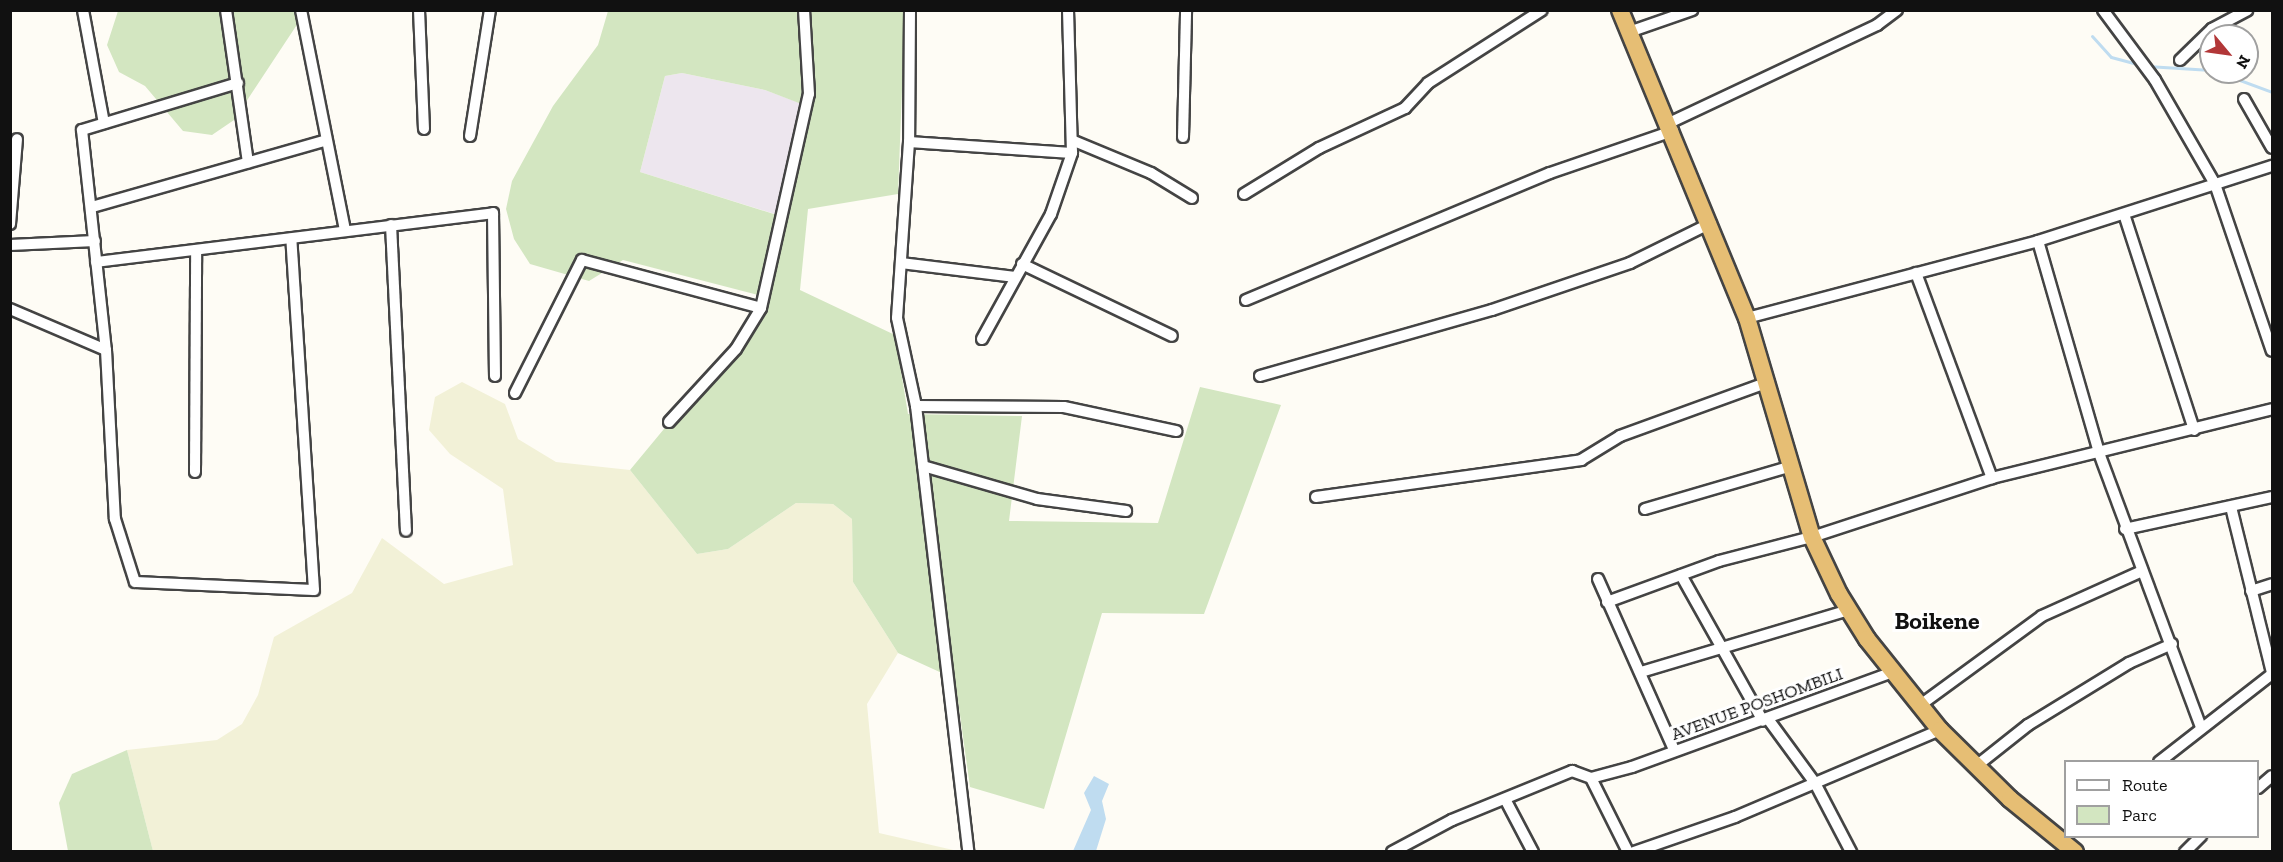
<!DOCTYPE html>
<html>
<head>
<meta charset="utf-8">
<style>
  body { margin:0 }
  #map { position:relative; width:2283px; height:862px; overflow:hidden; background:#fefcf5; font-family:"Zilla Slab",serif }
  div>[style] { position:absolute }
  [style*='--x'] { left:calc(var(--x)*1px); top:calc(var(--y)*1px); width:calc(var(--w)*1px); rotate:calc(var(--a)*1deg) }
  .industrial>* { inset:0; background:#ede6ee }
  .farmland>* { inset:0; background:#f2f1d7 }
  .green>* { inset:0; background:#d3e6c1 }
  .water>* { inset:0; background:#bfdcf0 }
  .stream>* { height:3px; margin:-1.5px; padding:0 1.5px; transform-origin:1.5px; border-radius:1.5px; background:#bfdcf0 }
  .roads { filter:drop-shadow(2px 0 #444) drop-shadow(-2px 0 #444) drop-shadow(0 2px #444) drop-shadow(0 -2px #444) }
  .minor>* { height:10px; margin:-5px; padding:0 5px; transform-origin:5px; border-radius:5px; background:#fff }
  .trunk>* { height:16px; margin:-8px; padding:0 8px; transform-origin:8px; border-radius:8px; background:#e6be74 }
  span { translate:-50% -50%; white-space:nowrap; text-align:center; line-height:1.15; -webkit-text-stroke:6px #fff; paint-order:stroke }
  .street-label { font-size:18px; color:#111 }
  .district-label { font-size:24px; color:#111; font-weight:700 }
  .frame { position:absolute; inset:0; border:12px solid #111; pointer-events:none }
  .legend { position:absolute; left:2064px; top:760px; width:195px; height:78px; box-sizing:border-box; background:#fff; border:2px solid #a0a0a0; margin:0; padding:8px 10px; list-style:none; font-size:18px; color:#111 }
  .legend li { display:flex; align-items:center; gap:12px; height:30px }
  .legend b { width:30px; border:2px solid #a0a0a0 }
  .north { position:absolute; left:2199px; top:24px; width:60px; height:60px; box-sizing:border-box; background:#fff; border:2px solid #a0a0a0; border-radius:50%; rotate:119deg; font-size:16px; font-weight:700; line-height:24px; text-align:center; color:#111 }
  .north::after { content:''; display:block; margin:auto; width:21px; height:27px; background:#b23738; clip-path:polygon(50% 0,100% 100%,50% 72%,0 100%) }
</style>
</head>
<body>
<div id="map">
  <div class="industrial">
    <div style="clip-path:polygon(682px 73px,765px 90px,805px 105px,778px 215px,640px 172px,665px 76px)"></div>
  </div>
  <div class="farmland">
    <div style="clip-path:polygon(462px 382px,505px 404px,518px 439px,556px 462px,630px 470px,697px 554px,728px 549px,796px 503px,833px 504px,852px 519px,853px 582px,898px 653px,867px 704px,879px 833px,962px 852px,153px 851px,127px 750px,217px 740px,242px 724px,258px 695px,274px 637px,352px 593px,382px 538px,444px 584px,513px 565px,503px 489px,450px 454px,429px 430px,435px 397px)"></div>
  </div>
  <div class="green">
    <div style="clip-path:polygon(118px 11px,306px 11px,234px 120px,212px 135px,183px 131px,145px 86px,119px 72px,107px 45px)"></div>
    <div style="clip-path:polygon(evenodd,608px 11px,905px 11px,898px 194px,808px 209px,800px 290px,895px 335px,908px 414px,1022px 416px,1009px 521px,1158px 523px,1200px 387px,1281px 405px,1204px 614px,1102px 613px,1044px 809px,970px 787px,955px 679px,898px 653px,853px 582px,852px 519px,833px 504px,796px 503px,728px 549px,697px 554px,630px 470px,731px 348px,762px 296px,623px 260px,589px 281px,530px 264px,514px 239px,506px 209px,512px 181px,553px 106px,598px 45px,608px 11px,682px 73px,765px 90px,804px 105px,777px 215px,640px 172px,665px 76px,682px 73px)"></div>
    <div style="clip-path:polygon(127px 750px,153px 851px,68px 851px,59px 803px,72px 774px)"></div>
  </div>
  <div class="water">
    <div style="clip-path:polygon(1094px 776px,1109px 784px,1102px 801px,1106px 819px,1096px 851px,1073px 851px,1091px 810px,1084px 793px)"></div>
  </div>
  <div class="stream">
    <div style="--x:2092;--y:36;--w:28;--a:48"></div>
    <div style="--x:2111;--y:57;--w:31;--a:15"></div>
    <div style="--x:2147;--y:66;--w:64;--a:3.6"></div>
    <div style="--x:2218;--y:72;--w:58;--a:20.3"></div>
  </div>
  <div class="roads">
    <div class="minor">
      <div style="--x:83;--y:10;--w:115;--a:79.5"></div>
      <div style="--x:226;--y:10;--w:154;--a:81.8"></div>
      <div style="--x:301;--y:10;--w:225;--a:78.7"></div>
      <div style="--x:419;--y:10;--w:119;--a:87.6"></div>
      <div style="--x:910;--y:10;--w:132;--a:90.4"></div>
      <div style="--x:909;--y:142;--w:176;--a:93.9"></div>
      <div style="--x:897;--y:318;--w:90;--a:77.8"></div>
      <div style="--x:916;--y:406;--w:449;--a:83.3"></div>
      <div style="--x:2103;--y:10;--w:87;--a:53.4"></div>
      <div style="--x:2155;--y:80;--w:120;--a:60"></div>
      <div style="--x:2215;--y:184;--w:176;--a:71.2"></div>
      <div style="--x:1629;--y:32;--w:67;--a:-19.2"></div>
      <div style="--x:2180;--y:60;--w:45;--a:-44.1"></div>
      <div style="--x:2212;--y:29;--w:40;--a:-28"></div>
      <div style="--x:238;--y:83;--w:163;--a:163.2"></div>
      <div style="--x:82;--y:130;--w:221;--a:83.8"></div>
      <div style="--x:106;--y:350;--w:169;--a:87"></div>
      <div style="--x:115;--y:519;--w:66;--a:72.4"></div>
      <div style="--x:135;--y:582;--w:179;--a:2.6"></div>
      <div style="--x:314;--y:590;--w:352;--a:-93.7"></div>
      <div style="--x:2244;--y:99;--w:56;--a:60.3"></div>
      <div style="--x:1669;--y:123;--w:230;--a:-25.2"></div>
      <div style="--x:1877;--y:25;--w:25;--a:-37"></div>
      <div style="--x:470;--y:136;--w:128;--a:-81"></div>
      <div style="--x:1183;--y:137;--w:127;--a:-88.6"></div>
      <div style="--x:1074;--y:141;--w:83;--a:22.6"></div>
      <div style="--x:1151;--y:173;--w:48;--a:31.4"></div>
      <div style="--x:909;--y:142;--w:163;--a:3.9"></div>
      <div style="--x:1244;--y:194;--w:88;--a:-31.5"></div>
      <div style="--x:1319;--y:148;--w:95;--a:-24.9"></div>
      <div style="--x:1405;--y:108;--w:34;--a:-47"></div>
      <div style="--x:1428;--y:83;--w:135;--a:-32.6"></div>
      <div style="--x:92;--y:207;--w:240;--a:-15.9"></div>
      <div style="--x:2124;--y:214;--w:227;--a:72"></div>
      <div style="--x:10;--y:224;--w:85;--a:-85.3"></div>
      <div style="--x:391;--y:225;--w:306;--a:87.2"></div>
      <div style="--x:2038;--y:241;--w:221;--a:73.9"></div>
      <div style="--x:2099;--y:453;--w:292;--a:69.6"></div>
      <div style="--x:10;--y:245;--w:85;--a:-2.7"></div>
      <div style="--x:96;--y:262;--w:400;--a:-7"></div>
      <div style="--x:493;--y:213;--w:163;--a:89.3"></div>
      <div style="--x:901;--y:263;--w:115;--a:7"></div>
      <div style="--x:1022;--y:264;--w:166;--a:25.6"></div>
      <div style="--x:1916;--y:273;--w:219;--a:69.7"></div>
      <div style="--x:1246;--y:300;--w:329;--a:-22.7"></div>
      <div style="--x:1550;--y:173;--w:130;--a:-18.9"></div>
      <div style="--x:10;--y:309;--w:104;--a:23.1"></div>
      <div style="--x:1747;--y:318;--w:301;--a:-14.8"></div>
      <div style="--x:2038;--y:241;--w:246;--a:-17.8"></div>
      <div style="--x:982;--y:339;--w:143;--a:-61.1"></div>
      <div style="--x:1051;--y:214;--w:65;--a:-71"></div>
      <div style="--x:1072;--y:153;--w:143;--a:-91.6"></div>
      <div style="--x:1260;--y:376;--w:241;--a:-15.9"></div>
      <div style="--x:1492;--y:310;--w:146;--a:-18.8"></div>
      <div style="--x:1630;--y:263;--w:90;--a:-26.3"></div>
      <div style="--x:515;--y:393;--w:149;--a:-63.3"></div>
      <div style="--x:582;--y:260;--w:185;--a:15"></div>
      <div style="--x:916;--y:406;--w:148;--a:0.4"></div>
      <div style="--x:1064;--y:407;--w:115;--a:12.1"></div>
      <div style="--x:669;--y:422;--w:99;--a:-47.5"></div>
      <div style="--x:736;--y:349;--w:48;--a:-58.6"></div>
      <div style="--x:761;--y:308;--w:219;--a:-77.4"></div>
      <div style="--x:809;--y:94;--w:84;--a:-93.4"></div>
      <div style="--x:923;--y:466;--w:119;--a:16.1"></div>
      <div style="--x:1037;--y:499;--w:90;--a:7.7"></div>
      <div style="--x:195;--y:472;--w:222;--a:-89.7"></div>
      <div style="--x:1316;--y:497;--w:268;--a:-7.9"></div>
      <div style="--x:1581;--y:460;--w:46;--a:-31.6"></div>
      <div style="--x:1620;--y:436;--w:158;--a:-20"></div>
      <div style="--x:2231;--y:507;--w:171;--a:76.1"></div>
      <div style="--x:1645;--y:509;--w:153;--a:-16.3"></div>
      <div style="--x:2125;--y:529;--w:150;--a:-12.3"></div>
      <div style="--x:1681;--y:575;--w:167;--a:60.7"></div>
      <div style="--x:1598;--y:579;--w:187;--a:66"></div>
      <div style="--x:2251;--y:591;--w:22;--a:-18"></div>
      <div style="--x:1607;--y:602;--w:119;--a:-20.1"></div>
      <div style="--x:1719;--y:561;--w:96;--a:-14.5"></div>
      <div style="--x:1812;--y:537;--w:189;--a:-18.1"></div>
      <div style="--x:1992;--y:478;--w:288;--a:-13.8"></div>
      <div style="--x:1641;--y:672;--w:217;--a:-16.6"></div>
      <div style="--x:1919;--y:706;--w:152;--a:-36.2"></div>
      <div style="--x:2042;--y:616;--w:110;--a:-24.2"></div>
      <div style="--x:1768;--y:719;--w:79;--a:53.7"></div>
      <div style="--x:1815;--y:783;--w:78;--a:62.4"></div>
      <div style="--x:2159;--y:762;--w:143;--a:-37.9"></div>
      <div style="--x:1975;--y:767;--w:68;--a:-38.4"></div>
      <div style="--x:2028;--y:725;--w:119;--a:-31.5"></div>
      <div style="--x:2129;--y:663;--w:47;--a:-23.8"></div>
      <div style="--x:1591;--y:778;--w:83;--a:63.4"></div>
      <div style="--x:2258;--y:788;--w:18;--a:-41"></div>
      <div style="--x:1505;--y:799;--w:60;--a:62.2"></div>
      <div style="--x:1392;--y:852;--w:68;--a:-28.1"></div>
      <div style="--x:1452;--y:820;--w:130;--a:-22.2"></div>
      <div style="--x:1572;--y:771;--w:20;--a:20"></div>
      <div style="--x:1591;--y:778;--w:42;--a:-15"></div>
      <div style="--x:1632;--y:767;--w:278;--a:-20"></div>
      <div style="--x:1634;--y:852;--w:107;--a:-19.1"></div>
      <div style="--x:1735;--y:817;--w:223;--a:-23"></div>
      <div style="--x:2185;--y:852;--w:23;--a:-45"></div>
    </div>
    <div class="trunk">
      <div style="--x:1620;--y:10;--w:333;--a:67.6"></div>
      <div style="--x:1747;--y:318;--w:228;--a:73.5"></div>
      <div style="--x:1812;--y:537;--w:63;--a:64.7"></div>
      <div style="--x:1839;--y:594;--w:53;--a:58.1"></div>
      <div style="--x:1867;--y:639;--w:117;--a:51.3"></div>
      <div style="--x:1940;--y:730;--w:98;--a:44.6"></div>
      <div style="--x:2010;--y:799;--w:84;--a:39.2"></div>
    </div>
  </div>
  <div class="street-label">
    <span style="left:1757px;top:704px;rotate:-20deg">AVENUE POSHOMBILI</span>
  </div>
  <div class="district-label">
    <span style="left:1937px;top:621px">Boikene</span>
  </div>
  <div class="frame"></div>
  <ul class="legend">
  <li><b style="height:8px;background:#fff"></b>Route</li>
  <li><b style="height:16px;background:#d3e6c1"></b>Parc</li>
  </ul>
  <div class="north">N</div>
</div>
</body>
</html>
